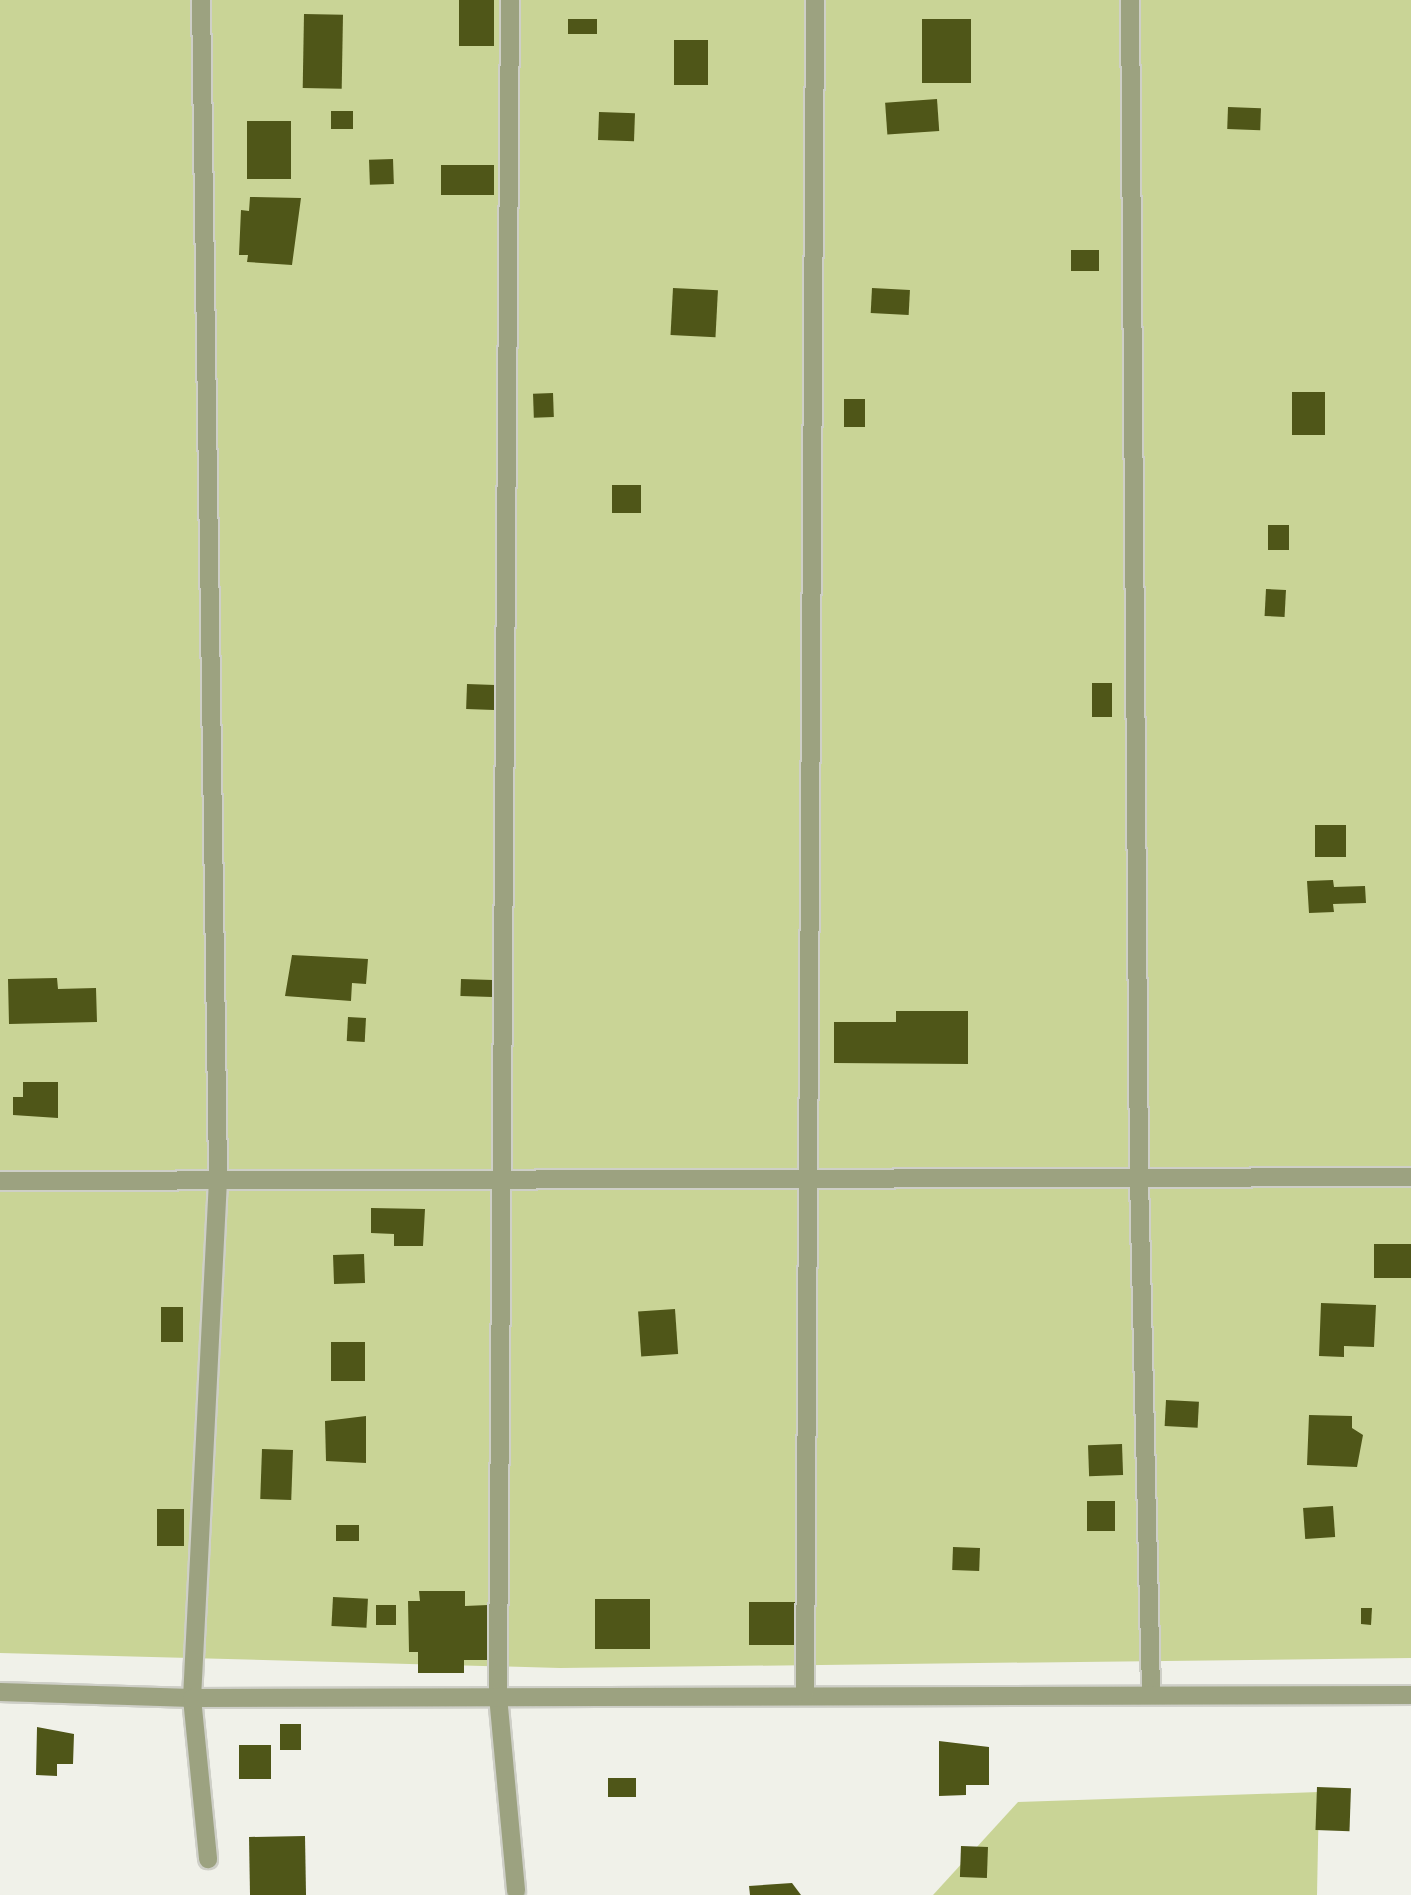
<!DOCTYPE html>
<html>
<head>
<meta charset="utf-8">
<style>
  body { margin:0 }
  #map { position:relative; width:1411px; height:1895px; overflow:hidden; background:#f0f1e9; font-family:Quicksand,sans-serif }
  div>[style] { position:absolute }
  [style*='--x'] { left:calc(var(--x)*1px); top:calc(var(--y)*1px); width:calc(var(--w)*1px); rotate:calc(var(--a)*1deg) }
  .green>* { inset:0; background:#c9d496 }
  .building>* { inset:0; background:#4f5618; transform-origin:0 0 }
  .roads { filter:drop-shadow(2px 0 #cecfc7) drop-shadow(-2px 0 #cecfc7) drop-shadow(0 2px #cecfc7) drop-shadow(0 -2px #cecfc7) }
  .minor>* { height:18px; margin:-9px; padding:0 9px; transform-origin:9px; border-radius:9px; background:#9ca280 }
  span { translate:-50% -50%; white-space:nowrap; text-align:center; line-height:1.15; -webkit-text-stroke:6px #fff; paint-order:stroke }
</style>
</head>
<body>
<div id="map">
  <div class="green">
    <div style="clip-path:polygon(0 0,1411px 0,1411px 1658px,560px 1668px,0 1653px)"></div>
    <div style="clip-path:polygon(1319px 1792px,1317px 1895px,933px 1895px,1018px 1802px)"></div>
  </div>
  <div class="building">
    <div style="left:459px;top:0;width:35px;height:46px"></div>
    <div style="left:304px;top:14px;width:39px;height:74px;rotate:1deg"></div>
    <div style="left:568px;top:19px;width:29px;height:15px"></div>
    <div style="left:922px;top:19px;width:49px;height:64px"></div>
    <div style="left:674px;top:40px;width:34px;height:45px"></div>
    <div style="left:937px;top:99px;width:32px;height:52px;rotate:86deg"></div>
    <div style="left:1228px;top:107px;width:33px;height:22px;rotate:2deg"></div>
    <div style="left:331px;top:111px;width:22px;height:18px"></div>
    <div style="left:599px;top:112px;width:36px;height:28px;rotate:2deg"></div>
    <div style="left:247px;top:121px;width:44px;height:58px"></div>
    <div style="left:393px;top:159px;width:25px;height:24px;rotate:88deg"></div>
    <div style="left:441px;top:165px;width:53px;height:30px"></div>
    <div style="clip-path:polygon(250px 197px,301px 198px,292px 265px,247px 262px,248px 255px,239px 255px,241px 210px,249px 211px)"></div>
    <div style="left:1071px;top:250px;width:28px;height:21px"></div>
    <div style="left:673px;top:288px;width:45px;height:47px;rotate:3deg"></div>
    <div style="left:872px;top:288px;width:38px;height:25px;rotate:3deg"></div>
    <div style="left:1292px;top:392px;width:33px;height:43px"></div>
    <div style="left:553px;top:393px;width:24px;height:20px;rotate:88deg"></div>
    <div style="left:844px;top:399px;width:21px;height:28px"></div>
    <div style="left:612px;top:485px;width:29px;height:28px"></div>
    <div style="left:1268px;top:525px;width:21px;height:25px"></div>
    <div style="left:1266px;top:589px;width:20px;height:27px;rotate:3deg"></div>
    <div style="left:1092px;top:683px;width:20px;height:34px"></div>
    <div style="left:467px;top:684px;width:28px;height:25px;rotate:2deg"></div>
    <div style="left:1315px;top:825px;width:31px;height:32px"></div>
    <div style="clip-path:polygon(1333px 880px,1334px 887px,1365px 886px,1366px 903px,1333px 904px,1334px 912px,1309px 913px,1307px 881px)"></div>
    <div style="clip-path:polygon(292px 955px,368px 959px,366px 984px,352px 983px,351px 1001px,285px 996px)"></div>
    <div style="clip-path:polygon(57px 978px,58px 989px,96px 988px,97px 1022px,9px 1024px,8px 979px)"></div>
    <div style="left:461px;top:979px;width:32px;height:17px;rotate:2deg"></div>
    <div style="clip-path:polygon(896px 1011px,968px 1011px,968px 1064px,834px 1063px,834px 1022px,896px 1022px)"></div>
    <div style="left:348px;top:1017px;width:18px;height:24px;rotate:3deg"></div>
    <div style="clip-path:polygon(23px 1082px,58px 1082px,58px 1118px,13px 1115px,13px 1097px,23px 1097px)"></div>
    <div style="clip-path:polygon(371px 1208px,425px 1209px,423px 1246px,394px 1246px,394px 1234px,371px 1233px)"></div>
    <div style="left:1374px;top:1244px;width:37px;height:34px"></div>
    <div style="left:364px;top:1254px;width:29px;height:31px;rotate:88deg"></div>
    <div style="clip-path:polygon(1321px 1303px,1376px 1305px,1374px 1347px,1344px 1346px,1344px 1357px,1319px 1356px)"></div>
    <div style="left:161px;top:1307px;width:22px;height:35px"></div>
    <div style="left:675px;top:1309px;width:45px;height:37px;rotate:86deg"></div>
    <div style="left:331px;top:1342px;width:34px;height:39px"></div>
    <div style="left:1166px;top:1400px;width:33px;height:26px;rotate:3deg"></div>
    <div style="clip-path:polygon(1309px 1415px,1352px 1416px,1352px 1428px,1363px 1435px,1357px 1467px,1307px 1465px)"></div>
    <div style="clip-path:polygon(366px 1416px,366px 1463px,326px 1461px,325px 1421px)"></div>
    <div style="left:1122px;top:1444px;width:31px;height:34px;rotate:88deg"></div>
    <div style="left:262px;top:1449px;width:31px;height:50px;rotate:2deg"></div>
    <div style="left:1087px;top:1501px;width:28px;height:30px"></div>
    <div style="left:1333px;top:1506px;width:31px;height:30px;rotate:86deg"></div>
    <div style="left:157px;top:1509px;width:27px;height:37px"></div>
    <div style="left:336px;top:1525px;width:23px;height:16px"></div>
    <div style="left:953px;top:1547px;width:27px;height:23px;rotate:2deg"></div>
    <div style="clip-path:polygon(419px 1591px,465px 1591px,465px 1606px,488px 1605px,489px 1660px,464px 1660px,464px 1673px,418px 1673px,418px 1652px,409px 1652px,408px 1601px,420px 1601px)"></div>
    <div style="left:333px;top:1597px;width:35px;height:29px;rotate:3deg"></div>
    <div style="left:595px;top:1599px;width:55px;height:50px"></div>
    <div style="left:749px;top:1602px;width:48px;height:43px"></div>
    <div style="left:396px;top:1605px;width:20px;height:20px;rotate:90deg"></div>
    <div style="clip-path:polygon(1361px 1608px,1372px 1608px,1371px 1625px,1361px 1624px)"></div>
    <div style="left:280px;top:1724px;width:21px;height:26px"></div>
    <div style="clip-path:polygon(37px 1727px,74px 1734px,73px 1764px,57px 1764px,57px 1776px,36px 1775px)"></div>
    <div style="clip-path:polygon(939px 1741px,989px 1747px,989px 1785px,966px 1785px,966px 1795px,939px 1796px)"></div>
    <div style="left:239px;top:1745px;width:32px;height:34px"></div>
    <div style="left:608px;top:1778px;width:28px;height:19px"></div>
    <div style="left:1317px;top:1787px;width:34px;height:43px;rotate:2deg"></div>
    <div style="left:305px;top:1836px;width:59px;height:56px;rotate:89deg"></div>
    <div style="left:961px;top:1846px;width:27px;height:31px;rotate:2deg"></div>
    <div style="clip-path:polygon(792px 1883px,801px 1895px,750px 1895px,749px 1886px)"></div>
  </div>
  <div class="roads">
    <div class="minor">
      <div style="--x:201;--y:0;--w:1180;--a:89.17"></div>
      <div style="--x:218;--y:1180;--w:519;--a:92.87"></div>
      <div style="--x:192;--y:1698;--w:162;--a:84.3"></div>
      <div style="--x:510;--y:0;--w:1696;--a:90.41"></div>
      <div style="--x:498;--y:1696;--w:196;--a:84.7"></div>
      <div style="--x:1130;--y:0;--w:1178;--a:89.56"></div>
      <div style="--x:1139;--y:1178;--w:514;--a:88.66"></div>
      <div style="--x:0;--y:1181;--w:1411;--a:-0.16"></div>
      <div style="--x:0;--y:1692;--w:192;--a:1.8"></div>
      <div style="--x:192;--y:1698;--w:1219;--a:-0.14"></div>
      <div style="--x:805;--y:1692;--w:1692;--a:-89.66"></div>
    </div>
  </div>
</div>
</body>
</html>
